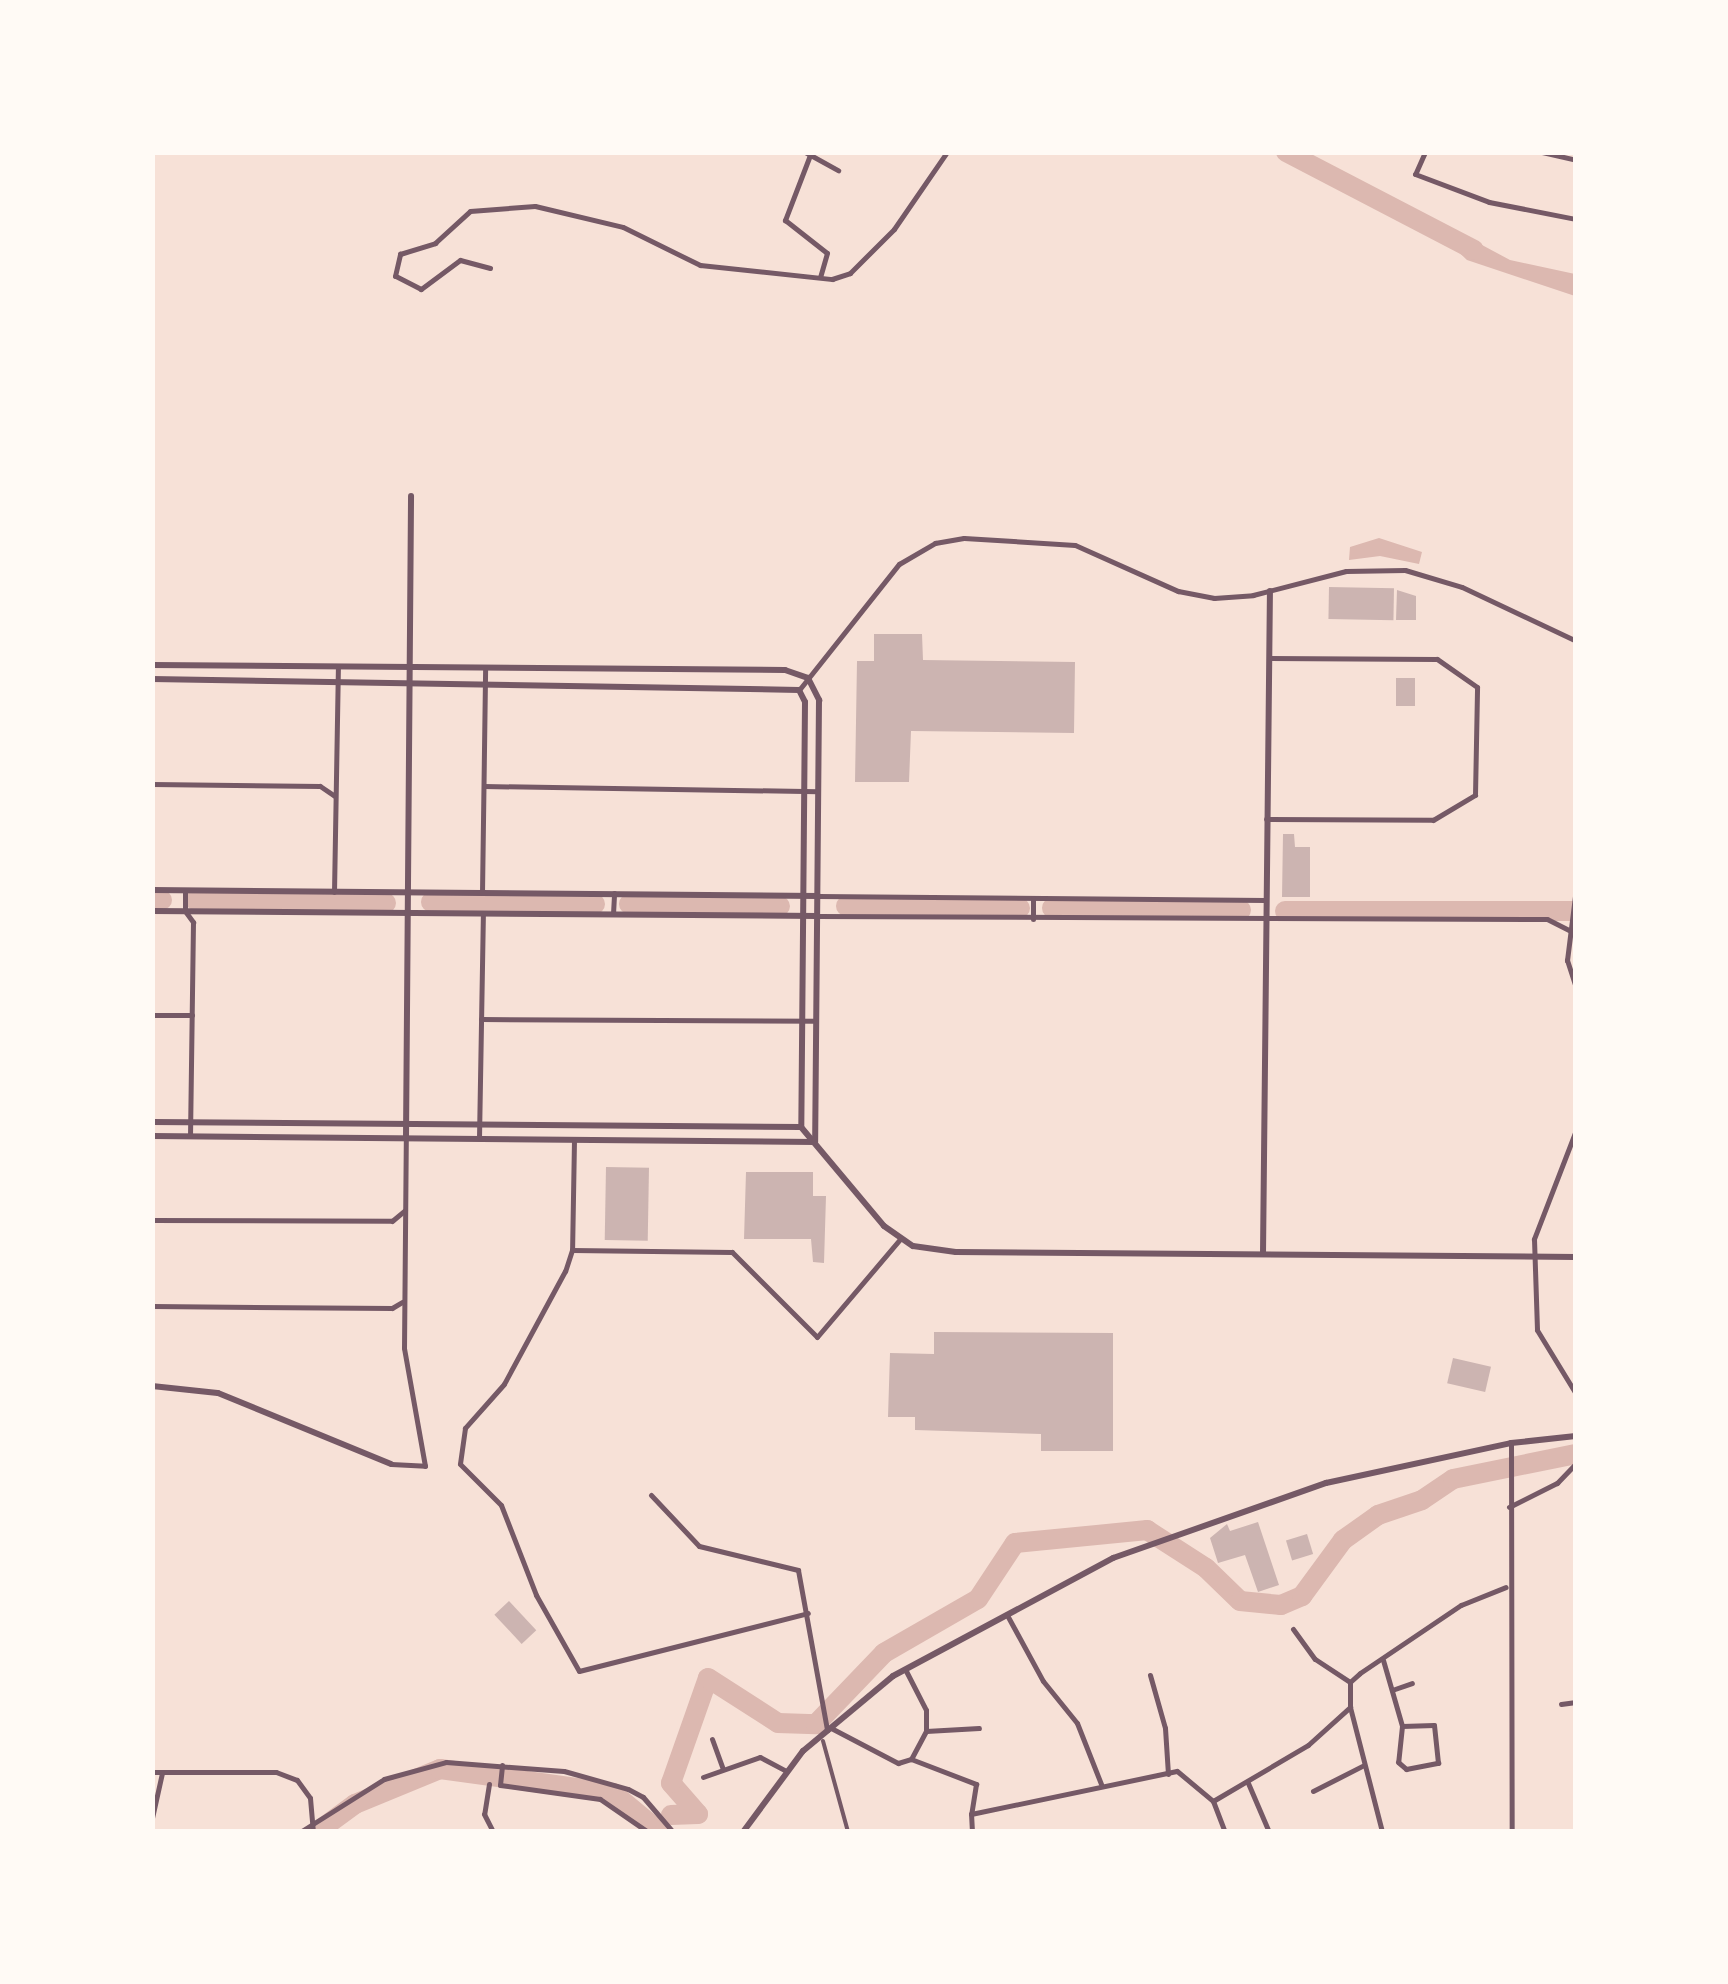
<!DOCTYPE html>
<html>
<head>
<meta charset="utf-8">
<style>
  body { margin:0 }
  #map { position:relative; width:1728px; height:1984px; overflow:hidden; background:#f7e1d7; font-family:"Source Serif 4",serif }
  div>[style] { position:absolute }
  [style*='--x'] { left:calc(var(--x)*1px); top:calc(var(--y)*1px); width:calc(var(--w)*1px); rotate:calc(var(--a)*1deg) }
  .water>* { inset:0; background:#dcb8b0 }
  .river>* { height:20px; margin:-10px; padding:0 10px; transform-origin:10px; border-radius:10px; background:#dcb8b0 }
  .building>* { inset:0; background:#ccb4b1; transform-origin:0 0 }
  .pedestrian>* { height:4px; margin:-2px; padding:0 2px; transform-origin:2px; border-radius:2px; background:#755966 }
  .minor>* { height:5px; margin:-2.5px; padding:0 2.5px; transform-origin:2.5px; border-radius:2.5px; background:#755966 }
  .tertiary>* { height:6px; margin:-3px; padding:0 3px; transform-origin:3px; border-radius:3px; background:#755966 }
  span { translate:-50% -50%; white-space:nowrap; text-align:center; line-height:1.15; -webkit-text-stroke:8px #fffaf5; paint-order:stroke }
  .frame { position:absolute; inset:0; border:155px solid #fffaf5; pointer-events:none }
</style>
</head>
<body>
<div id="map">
  <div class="water">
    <div style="clip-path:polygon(1454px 230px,1510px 260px,1575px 274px,1575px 296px,1467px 260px,1448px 242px)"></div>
    <div style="clip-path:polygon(1379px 538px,1422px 552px,1419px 564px,1380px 556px,1349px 560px,1350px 547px)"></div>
  </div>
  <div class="river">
    <div style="--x:1286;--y:152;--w:212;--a:27.5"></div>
    <div style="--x:152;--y:900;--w:10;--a:0"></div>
    <div style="--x:195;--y:900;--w:191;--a:0.9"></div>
    <div style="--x:431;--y:902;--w:164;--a:0.7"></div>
    <div style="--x:629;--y:904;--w:151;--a:0.8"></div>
    <div style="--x:846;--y:906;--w:174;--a:0.7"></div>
    <div style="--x:1052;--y:908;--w:189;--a:0.6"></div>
    <div style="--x:1285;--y:911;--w:291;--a:0"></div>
    <div style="--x:671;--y:1815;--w:27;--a:-2"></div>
    <div style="--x:698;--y:1814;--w:41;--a:-131.1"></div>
    <div style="--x:671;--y:1783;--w:111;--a:-70.6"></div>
    <div style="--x:708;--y:1678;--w:83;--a:32.7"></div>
    <div style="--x:778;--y:1723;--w:38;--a:2"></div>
    <div style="--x:816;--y:1724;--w:98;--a:-46.2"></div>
    <div style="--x:884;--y:1653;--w:108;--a:-29.9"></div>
    <div style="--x:978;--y:1599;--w:67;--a:-56.5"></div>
    <div style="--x:1015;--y:1543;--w:133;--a:-5.6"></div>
    <div style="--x:1147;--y:1530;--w:70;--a:32.8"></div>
    <div style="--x:1206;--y:1568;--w:47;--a:44.1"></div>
    <div style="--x:1240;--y:1601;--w:41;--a:5.6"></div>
    <div style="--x:1281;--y:1605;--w:23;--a:-23"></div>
    <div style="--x:1302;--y:1596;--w:69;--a:-53.8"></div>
    <div style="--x:1343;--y:1540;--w:43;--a:-35.5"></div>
    <div style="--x:1378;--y:1515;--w:46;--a:-18.8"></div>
    <div style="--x:1422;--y:1500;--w:37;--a:-34"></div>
    <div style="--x:1453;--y:1479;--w:126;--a:-11.5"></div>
    <div style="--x:317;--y:1832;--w:47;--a:-36.4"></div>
    <div style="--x:355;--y:1804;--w:92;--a:-22.4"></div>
    <div style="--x:440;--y:1769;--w:175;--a:7.9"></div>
    <div style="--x:613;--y:1793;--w:61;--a:39.7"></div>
  </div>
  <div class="building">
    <div style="left:1329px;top:587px;width:65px;height:32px;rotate:1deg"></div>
    <div style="clip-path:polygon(1397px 590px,1416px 596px,1416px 620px,1396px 620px)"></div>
    <div style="clip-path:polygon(874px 634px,922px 634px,923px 660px,1075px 662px,1074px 733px,911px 731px,909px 782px,855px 782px,857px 661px,874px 661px)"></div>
    <div style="left:1396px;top:678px;width:19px;height:28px"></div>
    <div style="clip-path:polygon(1283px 834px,1294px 834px,1295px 847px,1310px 847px,1310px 897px,1282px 897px)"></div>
    <div style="left:606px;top:1167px;width:43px;height:73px;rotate:1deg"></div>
    <div style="clip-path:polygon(746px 1172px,813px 1172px,813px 1196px,826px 1196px,824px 1263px,813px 1262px,811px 1239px,744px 1239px)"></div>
    <div style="clip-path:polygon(934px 1332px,1113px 1333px,1113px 1451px,1041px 1451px,1041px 1434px,915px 1430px,915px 1417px,888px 1417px,890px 1353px,934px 1354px)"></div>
    <div style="left:1453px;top:1358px;width:39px;height:26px;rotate:13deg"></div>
    <div style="clip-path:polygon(1258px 1522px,1279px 1585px,1258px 1592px,1245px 1555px,1218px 1563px,1210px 1538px,1227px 1524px,1230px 1531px)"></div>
    <div style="left:1307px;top:1534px;width:21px;height:22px;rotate:73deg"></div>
    <div style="left:509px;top:1601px;width:40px;height:20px;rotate:47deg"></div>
  </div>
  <div class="pedestrian">
    <div style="--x:823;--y:1741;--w:94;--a:74.6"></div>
  </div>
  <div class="minor">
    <div style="--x:805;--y:152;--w:38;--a:29"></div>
    <div style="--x:1425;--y:152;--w:24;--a:114"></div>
    <div style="--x:1415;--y:174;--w:79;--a:20.7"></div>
    <div style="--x:1489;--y:202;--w:89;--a:11.1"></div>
    <div style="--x:1542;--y:152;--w:35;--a:13"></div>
    <div style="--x:810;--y:155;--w:70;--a:111"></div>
    <div style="--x:785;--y:220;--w:53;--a:38.2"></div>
    <div style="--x:827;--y:253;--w:25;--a:106"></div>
    <div style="--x:490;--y:268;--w:31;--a:-165"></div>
    <div style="--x:460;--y:260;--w:49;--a:143.4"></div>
    <div style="--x:421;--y:289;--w:29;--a:-153"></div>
    <div style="--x:395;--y:276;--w:23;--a:-77"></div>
    <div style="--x:400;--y:254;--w:37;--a:-17"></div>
    <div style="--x:435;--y:243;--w:47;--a:-42.4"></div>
    <div style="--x:470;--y:211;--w:65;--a:-4.4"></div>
    <div style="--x:535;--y:206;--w:90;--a:13.4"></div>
    <div style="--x:623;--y:227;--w:86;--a:26.3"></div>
    <div style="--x:700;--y:265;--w:133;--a:6.1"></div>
    <div style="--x:832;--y:279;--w:19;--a:-18"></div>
    <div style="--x:850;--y:273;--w:62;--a:-45"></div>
    <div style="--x:894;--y:229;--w:93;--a:-55.5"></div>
    <div style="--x:1575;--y:641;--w:75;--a:89.2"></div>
    <div style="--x:799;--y:690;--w:161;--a:-51.6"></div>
    <div style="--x:899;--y:564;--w:42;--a:-30.3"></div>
    <div style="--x:935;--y:543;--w:29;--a:-10"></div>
    <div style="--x:964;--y:538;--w:111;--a:3.6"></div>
    <div style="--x:1075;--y:545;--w:113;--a:24.1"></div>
    <div style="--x:1178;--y:591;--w:37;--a:11"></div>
    <div style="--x:1214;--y:598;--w:39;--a:-4"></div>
    <div style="--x:1253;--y:595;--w:96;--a:-14.5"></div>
    <div style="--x:1346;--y:571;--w:59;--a:-1"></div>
    <div style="--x:1405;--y:570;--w:59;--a:16.6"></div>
    <div style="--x:1462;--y:587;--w:126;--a:25.3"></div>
    <div style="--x:152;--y:784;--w:168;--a:0.7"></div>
    <div style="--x:320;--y:786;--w:18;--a:34"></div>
    <div style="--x:484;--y:786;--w:334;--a:0.9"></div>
    <div style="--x:1576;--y:801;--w:18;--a:90"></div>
    <div style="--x:1266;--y:819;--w:167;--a:0.3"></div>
    <div style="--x:1433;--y:820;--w:49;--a:-30.8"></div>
    <div style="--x:1475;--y:795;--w:108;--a:-88.9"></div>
    <div style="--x:1477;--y:687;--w:49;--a:-145"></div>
    <div style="--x:1437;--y:659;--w:168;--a:-179.7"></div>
    <div style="--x:1576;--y:888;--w:73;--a:97.1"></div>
    <div style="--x:1567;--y:960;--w:29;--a:72"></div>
    <div style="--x:185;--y:891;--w:20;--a:90"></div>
    <div style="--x:185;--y:911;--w:14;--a:54"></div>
    <div style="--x:193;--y:922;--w:214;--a:90.8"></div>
    <div style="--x:334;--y:892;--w:225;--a:-89"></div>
    <div style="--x:482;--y:893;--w:225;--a:-89.2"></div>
    <div style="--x:818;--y:896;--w:447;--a:0.5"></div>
    <div style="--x:613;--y:914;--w:21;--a:-87"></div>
    <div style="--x:817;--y:916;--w:730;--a:0.24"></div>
    <div style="--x:1547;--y:919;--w:25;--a:27"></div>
    <div style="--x:1033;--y:919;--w:21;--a:-90"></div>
    <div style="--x:152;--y:1015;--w:40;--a:0"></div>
    <div style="--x:481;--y:1019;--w:335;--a:0.3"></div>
    <div style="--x:1576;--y:1130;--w:117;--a:111.1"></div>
    <div style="--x:1534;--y:1239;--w:91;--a:88.1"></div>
    <div style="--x:1537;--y:1330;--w:75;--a:58.6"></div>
    <div style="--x:479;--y:1138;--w:225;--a:-89"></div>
    <div style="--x:574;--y:1140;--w:110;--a:91"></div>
    <div style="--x:572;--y:1250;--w:22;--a:108"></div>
    <div style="--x:565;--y:1271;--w:128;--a:118.4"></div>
    <div style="--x:504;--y:1384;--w:59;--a:131.6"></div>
    <div style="--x:465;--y:1428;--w:36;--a:98"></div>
    <div style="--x:460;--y:1464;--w:58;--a:45"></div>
    <div style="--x:501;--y:1505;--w:97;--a:68.7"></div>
    <div style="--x:536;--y:1595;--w:87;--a:60.5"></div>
    <div style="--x:579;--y:1671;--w:236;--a:-14.2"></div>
    <div style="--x:152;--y:1220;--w:240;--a:0.2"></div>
    <div style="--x:392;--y:1221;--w:17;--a:-40"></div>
    <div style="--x:572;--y:1250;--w:160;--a:0.7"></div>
    <div style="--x:732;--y:1252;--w:120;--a:45"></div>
    <div style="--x:817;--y:1337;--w:128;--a:-49.7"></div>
    <div style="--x:152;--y:1306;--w:240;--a:0.5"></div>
    <div style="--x:392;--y:1308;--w:12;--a:-31"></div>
    <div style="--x:1511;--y:1443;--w:389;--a:89.9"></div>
    <div style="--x:391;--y:1464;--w:34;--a:3"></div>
    <div style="--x:425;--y:1466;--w:120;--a:-100.1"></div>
    <div style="--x:404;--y:1348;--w:210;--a:-89.5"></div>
    <div style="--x:651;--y:1495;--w:70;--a:46.7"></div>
    <div style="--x:699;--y:1546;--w:102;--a:13.6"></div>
    <div style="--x:798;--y:1570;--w:163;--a:79.7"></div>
    <div style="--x:1509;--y:1507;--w:54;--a:-26.6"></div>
    <div style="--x:1557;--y:1483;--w:28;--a:-46"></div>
    <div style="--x:1007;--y:1615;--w:75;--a:61.4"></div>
    <div style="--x:1043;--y:1681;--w:54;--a:51"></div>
    <div style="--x:1077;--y:1723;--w:66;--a:68.5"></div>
    <div style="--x:1293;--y:1629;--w:37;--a:54"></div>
    <div style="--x:1315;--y:1659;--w:42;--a:33.3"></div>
    <div style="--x:1383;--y:1660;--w:69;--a:73.9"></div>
    <div style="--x:1402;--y:1726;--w:36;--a:96"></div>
    <div style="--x:1398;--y:1762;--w:11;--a:41"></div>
    <div style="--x:1406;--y:1769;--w:33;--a:-11"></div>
    <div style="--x:1438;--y:1763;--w:38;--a:-96"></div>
    <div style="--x:1434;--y:1725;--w:32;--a:178"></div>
    <div style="--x:905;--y:1669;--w:46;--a:62.9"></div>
    <div style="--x:926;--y:1710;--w:21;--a:90"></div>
    <div style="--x:926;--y:1731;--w:32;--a:118"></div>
    <div style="--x:911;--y:1759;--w:70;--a:21"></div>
    <div style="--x:976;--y:1784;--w:30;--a:99"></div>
    <div style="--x:1150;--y:1675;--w:55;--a:74.2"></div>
    <div style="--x:1165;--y:1728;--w:46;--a:86.3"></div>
    <div style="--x:1392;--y:1690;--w:21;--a:-19"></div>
    <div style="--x:1561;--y:1704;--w:15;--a:-8"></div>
    <div style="--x:1350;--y:1707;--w:129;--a:75.6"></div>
    <div style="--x:831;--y:1728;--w:76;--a:27.6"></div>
    <div style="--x:898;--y:1763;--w:14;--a:-17"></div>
    <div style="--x:926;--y:1731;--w:53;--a:-3.2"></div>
    <div style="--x:712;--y:1739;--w:32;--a:70"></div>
    <div style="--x:152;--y:1772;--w:124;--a:0"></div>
    <div style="--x:276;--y:1772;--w:22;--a:21"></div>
    <div style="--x:297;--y:1780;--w:22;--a:54"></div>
    <div style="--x:310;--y:1798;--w:34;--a:85"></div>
    <div style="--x:703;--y:1777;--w:60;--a:-19.3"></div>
    <div style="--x:760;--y:1757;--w:30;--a:28"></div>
    <div style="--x:1248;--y:1783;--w:53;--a:66.8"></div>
    <div style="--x:489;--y:1784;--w:30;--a:99"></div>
    <div style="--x:484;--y:1814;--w:20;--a:63"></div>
    <div style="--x:500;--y:1785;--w:101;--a:8"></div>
    <div style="--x:600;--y:1799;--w:58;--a:34.5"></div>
    <div style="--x:500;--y:1785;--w:20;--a:-84"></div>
    <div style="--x:1313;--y:1791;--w:57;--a:-27"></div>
    <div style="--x:1213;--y:1801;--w:110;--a:-30.5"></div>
    <div style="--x:1308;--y:1745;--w:57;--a:-42.1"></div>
    <div style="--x:1350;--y:1707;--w:25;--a:-90"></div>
    <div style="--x:1350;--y:1682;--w:13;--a:-42"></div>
    <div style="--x:1360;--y:1673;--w:122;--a:-34"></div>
    <div style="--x:1461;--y:1605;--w:48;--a:-21.8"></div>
    <div style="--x:152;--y:1818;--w:46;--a:-77.5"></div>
    <div style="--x:300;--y:1832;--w:99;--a:-32.2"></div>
    <div style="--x:384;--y:1779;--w:64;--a:-15.3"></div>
    <div style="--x:446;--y:1762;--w:118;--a:4.4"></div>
    <div style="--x:564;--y:1771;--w:66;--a:15.7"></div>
    <div style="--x:628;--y:1789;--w:17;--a:28"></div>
    <div style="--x:643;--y:1797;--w:46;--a:49.4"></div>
    <div style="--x:972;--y:1832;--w:18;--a:-93"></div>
    <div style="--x:971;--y:1814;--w:210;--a:-11.8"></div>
    <div style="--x:1177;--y:1771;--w:47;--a:39.8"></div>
    <div style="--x:1213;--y:1801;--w:33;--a:69"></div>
  </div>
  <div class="tertiary">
    <div style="--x:152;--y:665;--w:633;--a:0.45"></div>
    <div style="--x:785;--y:670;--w:24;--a:19"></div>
    <div style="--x:808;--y:678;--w:25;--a:63"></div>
    <div style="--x:819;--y:700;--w:442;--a:90.5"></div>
    <div style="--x:815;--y:1142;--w:663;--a:-179.48"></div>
    <div style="--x:152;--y:679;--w:647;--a:0.97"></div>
    <div style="--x:799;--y:690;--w:13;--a:63"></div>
    <div style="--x:805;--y:702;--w:425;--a:90.5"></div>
    <div style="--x:801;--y:1127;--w:129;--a:50"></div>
    <div style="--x:884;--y:1226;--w:35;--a:35"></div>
    <div style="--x:913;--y:1246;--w:43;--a:7.9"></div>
    <div style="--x:956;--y:1252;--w:620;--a:0.46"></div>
    <div style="--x:152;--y:890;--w:666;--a:0.52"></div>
    <div style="--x:152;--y:911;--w:665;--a:0.43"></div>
    <div style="--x:152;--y:1122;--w:649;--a:0.44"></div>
    <div style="--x:406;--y:1138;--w:642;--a:-89.55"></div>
    <div style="--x:1263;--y:1254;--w:663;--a:-89.4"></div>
    <div style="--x:152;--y:1386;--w:66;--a:6.1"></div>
    <div style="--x:218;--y:1393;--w:187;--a:22.3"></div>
    <div style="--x:743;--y:1832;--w:101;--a:-53.5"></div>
    <div style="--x:803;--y:1751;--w:117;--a:-39.8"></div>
    <div style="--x:893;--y:1676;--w:250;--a:-28.2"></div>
    <div style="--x:1113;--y:1558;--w:226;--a:-19.4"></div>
    <div style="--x:1326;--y:1483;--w:189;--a:-12.2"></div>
    <div style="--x:1511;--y:1443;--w:65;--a:-6.1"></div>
  </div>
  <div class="frame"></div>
</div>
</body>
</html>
